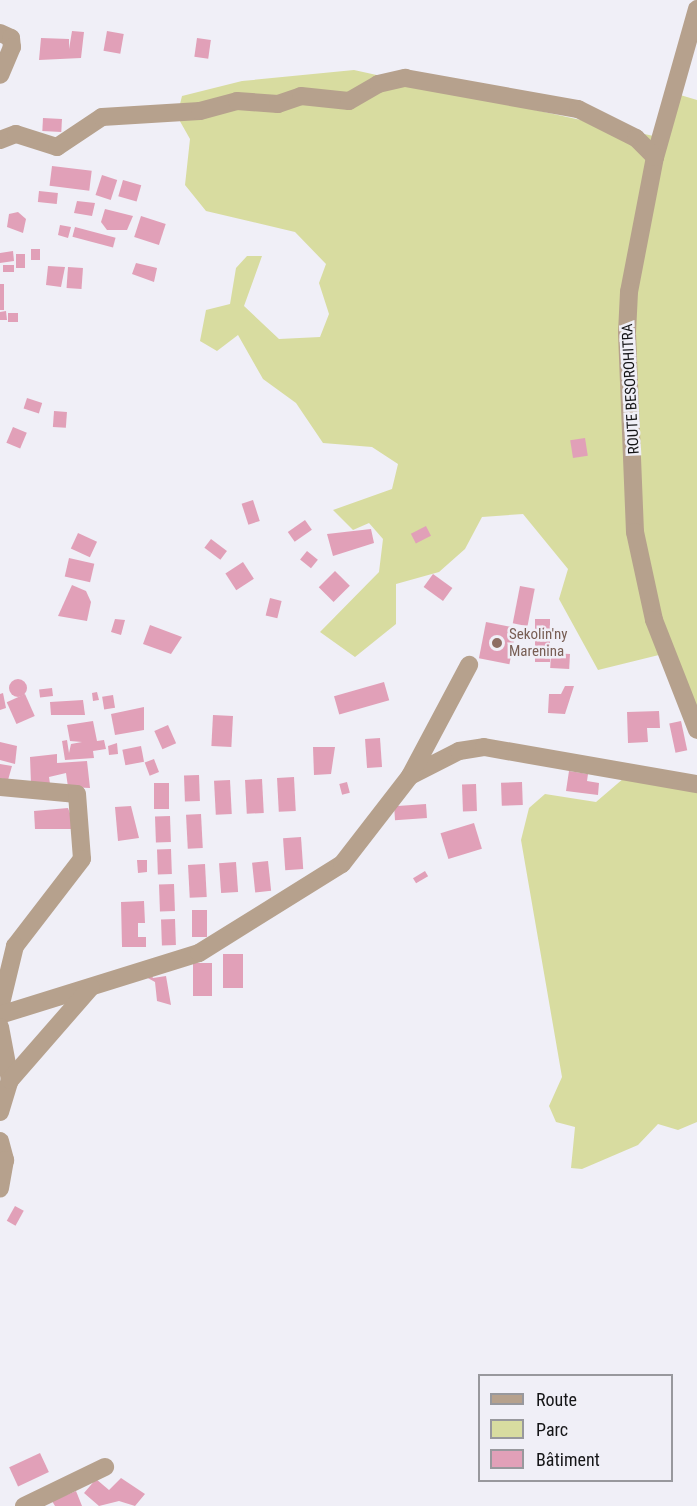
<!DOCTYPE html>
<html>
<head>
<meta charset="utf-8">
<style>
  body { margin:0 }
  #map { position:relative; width:697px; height:1506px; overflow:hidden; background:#f0eff7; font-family:"Roboto Condensed",sans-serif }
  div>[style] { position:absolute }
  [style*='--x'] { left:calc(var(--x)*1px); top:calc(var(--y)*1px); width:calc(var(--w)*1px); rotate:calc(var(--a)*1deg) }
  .green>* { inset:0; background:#d8dca0 }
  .building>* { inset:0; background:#e1a0b8; transform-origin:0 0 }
  .round { border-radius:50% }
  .minor>* { height:18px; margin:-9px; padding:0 9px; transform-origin:9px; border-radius:9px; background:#b6a18d }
  .dots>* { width:16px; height:16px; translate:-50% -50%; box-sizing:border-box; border:3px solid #f0eff7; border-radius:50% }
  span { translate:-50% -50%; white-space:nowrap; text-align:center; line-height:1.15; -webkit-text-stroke:5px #f0eff7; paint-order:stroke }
  .street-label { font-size:15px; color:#151517 }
  .education-label { font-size:15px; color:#785e54 }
  .left { translate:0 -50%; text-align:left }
  .legend { position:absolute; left:478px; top:1374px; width:195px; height:108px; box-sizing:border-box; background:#f0eff7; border:2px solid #98989d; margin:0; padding:8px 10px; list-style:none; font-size:18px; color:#151517 }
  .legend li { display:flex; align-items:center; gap:12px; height:30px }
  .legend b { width:30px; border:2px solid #98989d }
</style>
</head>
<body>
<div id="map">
  <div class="green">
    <div style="clip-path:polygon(354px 70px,658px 137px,677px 94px,697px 100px,697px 722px,667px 653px,598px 670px,559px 599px,568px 569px,523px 514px,482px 517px,465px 549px,439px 572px,396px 584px,396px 624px,355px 657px,320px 632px,379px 572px,383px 539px,369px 523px,353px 530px,333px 510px,392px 489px,398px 464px,372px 447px,323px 443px,296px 403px,263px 379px,238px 335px,217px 351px,200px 341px,206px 310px,230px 304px,236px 268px,247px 256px,262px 256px,244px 306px,279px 339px,320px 337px,329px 314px,319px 283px,326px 264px,295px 232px,206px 211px,185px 185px,190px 139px,177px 116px,182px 96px,242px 81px)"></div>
    <div style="clip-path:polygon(631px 772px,697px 787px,697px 1122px,678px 1130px,658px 1124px,638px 1145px,582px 1169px,571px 1168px,575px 1127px,556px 1122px,549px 1106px,562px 1077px,521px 840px,529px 808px,545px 794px,596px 802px)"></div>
  </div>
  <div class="building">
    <div style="clip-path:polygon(72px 31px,84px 32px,81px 58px,39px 60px,41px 38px,69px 39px,69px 49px)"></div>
    <div style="left:107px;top:31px;width:17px;height:20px;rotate:10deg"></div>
    <div style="left:197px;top:38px;width:14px;height:19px;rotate:8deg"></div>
    <div style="left:43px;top:118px;width:19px;height:13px;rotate:3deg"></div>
    <div style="left:52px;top:166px;width:40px;height:20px;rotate:7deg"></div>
    <div style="left:102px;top:175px;width:16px;height:21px;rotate:18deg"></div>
    <div style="left:123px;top:180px;width:19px;height:17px;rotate:16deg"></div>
    <div style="left:39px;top:191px;width:19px;height:11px;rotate:6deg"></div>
    <div style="clip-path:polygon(77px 201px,95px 203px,92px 216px,74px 213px)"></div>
    <div style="clip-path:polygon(105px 209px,133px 216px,127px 230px,107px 230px,101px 222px)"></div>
    <div style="clip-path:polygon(18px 212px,26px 219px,23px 233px,7px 227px,9px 214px)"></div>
    <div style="left:141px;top:216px;width:26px;height:22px;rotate:18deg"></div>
    <div style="clip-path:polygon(60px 225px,71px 227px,68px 238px,58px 235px)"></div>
    <div style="left:75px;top:227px;width:42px;height:10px;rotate:15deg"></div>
    <div style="left:40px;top:249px;width:11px;height:9px;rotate:90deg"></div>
    <div style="clip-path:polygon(13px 251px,14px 261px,0 263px,0 253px)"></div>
    <div style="left:25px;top:254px;width:14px;height:9px;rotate:90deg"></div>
    <div style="clip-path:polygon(136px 263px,157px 268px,154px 282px,132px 274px)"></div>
    <div style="left:3px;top:265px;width:11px;height:7px"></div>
    <div style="clip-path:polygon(48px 266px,65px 267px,61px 287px,46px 285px)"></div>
    <div style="left:68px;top:267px;width:15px;height:21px;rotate:4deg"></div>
    <div style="left:0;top:284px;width:4px;height:26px"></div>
    <div style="clip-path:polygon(6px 311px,7px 320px,0 320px,0 312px)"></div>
    <div style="left:8px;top:313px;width:10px;height:9px"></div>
    <div style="left:27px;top:398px;width:16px;height:11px;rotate:18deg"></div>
    <div style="left:54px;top:411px;width:13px;height:16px;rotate:4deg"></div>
    <div style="left:13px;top:427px;width:15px;height:17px;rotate:23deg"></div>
    <div style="left:585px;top:438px;width:18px;height:15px;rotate:81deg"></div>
    <div style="left:253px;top:500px;width:22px;height:12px;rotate:72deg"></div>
    <div style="left:305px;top:520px;width:12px;height:21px;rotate:55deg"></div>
    <div style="left:426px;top:526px;width:11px;height:17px;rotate:63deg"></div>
    <div style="clip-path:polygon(371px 529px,374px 543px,333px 556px,327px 534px)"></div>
    <div style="left:78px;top:533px;width:21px;height:17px;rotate:25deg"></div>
    <div style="left:211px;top:539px;width:20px;height:11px;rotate:37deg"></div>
    <div style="left:307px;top:551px;width:14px;height:11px;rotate:39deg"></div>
    <div style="left:69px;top:558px;width:26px;height:19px;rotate:13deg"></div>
    <div style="left:243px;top:562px;width:20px;height:21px;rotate:57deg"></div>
    <div style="left:335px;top:571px;width:21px;height:23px;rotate:45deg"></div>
    <div style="left:433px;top:574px;width:24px;height:16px;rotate:36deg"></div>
    <div style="clip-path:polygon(72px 585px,86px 591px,91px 602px,87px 621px,58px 616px)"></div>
    <div style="left:520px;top:586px;width:15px;height:38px;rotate:11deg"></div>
    <div style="left:270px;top:598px;width:12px;height:18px;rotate:14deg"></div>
    <div style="clip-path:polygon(115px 619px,125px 620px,121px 635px,111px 632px)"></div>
    <div style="left:535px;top:619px;width:15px;height:43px"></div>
    <div style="left:486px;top:622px;width:31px;height:37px;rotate:11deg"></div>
    <div style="clip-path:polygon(150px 625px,182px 637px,171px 654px,143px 644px)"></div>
    <div style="left:551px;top:653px;width:19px;height:15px;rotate:3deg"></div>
    <div class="round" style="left:9px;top:679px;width:18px;height:18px"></div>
    <div style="left:384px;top:682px;width:19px;height:52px;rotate:74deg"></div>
    <div style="clip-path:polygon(565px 686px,574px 686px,565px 714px,548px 713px,549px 694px,561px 694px)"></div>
    <div style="left:52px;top:688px;width:8px;height:13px;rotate:83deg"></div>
    <div style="clip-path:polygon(97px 692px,99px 700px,93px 701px,92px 693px)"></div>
    <div style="clip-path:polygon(3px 693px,6px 708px,0 710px,0 694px)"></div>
    <div style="left:25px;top:694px;width:24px;height:20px;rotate:66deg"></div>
    <div style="left:113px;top:695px;width:13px;height:11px;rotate:81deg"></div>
    <div style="clip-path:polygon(83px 700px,85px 715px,51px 715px,50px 702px)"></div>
    <div style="clip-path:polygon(144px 707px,144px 730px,115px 735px,111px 714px)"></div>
    <div style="clip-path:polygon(659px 711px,660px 728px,647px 728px,648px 742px,628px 743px,627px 712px)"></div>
    <div style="left:213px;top:715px;width:20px;height:31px;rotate:3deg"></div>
    <div style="clip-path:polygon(93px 721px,97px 741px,104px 740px,106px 749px,93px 751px,94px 758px,65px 760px,62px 741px,67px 740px,69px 753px,71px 744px,82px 742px,70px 741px,67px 725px)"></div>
    <div style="left:681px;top:721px;width:30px;height:12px;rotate:78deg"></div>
    <div style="left:168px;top:725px;width:20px;height:15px;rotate:66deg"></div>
    <div style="left:380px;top:738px;width:29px;height:15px;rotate:86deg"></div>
    <div style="clip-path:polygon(0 742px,17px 746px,15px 764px,0 760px)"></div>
    <div style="clip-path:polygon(117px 743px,118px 754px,109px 755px,108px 746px)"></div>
    <div style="left:141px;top:746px;width:16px;height:19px;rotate:79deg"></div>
    <div style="clip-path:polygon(313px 747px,335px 747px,331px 774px,314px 775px)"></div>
    <div style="clip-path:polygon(57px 754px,57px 763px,87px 761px,90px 788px,68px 787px,66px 773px,49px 777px,50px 784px,31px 784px,30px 757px)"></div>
    <div style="left:154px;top:759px;width:14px;height:10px;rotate:69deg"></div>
    <div style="clip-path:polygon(0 764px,12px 766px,8px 780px,0 778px)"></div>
    <div style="clip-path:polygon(569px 771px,588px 774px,587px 781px,599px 783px,598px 795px,566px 791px)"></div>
    <div style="left:199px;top:775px;width:26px;height:15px;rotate:88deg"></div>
    <div style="left:294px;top:777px;width:34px;height:17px;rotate:87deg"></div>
    <div style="left:262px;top:779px;width:34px;height:17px;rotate:87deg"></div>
    <div style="left:230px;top:780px;width:34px;height:16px;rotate:87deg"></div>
    <div style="left:347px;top:782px;width:11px;height:8px;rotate:75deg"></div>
    <div style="left:522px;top:782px;width:23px;height:21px;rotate:88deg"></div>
    <div style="left:154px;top:783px;width:15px;height:26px"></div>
    <div style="left:476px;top:784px;width:27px;height:14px;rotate:88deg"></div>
    <div style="left:426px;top:804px;width:14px;height:32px;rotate:86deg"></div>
    <div style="clip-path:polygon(131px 806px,139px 838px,118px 841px,115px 807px)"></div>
    <div style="clip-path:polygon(68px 808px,76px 829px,35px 829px,34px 811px)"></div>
    <div style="left:201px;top:814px;width:34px;height:15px;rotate:87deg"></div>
    <div style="left:170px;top:816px;width:26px;height:15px;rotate:88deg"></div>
    <div style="left:474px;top:823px;width:27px;height:35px;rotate:73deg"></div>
    <div style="left:301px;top:837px;width:32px;height:18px;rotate:86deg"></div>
    <div style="left:171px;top:849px;width:25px;height:14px;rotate:88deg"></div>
    <div style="clip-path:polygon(137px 860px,147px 860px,147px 872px,138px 873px)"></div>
    <div style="left:268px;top:861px;width:30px;height:16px;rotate:84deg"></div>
    <div style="left:236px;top:862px;width:30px;height:17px;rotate:86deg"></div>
    <div style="left:205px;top:864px;width:33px;height:17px;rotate:87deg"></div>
    <div style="left:425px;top:871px;width:6px;height:14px;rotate:59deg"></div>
    <div style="left:174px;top:884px;width:27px;height:15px;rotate:88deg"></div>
    <div style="clip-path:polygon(144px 901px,145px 923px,138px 923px,138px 937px,146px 937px,146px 947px,122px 947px,121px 902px)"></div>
    <div style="left:192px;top:910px;width:15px;height:27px"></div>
    <div style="left:175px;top:919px;width:26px;height:14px;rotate:88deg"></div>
    <div style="left:243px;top:954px;width:34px;height:20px;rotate:90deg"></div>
    <div style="left:212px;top:963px;width:33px;height:19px;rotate:90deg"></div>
    <div style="clip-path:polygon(149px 969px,153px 978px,166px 976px,171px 1005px,157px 1001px,155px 982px,146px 977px)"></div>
    <div style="left:15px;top:1206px;width:10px;height:17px;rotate:29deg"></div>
    <div style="left:40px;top:1453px;width:21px;height:34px;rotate:65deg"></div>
    <div style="clip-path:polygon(121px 1478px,145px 1494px,135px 1506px,119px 1501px,99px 1506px,84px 1493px,96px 1479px,109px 1490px)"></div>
    <div style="clip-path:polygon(76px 1491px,82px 1506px,55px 1506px,52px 1501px)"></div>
  </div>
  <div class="minor">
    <div style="--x:697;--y:9;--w:154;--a:105.8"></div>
    <div style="--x:655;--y:157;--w:137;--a:100.9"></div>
    <div style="--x:629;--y:292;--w:41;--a:92.8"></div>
    <div style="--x:627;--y:333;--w:199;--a:87.7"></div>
    <div style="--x:635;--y:532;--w:90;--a:77.8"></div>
    <div style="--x:654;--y:620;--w:118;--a:68.6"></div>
    <div style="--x:0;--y:33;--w:12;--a:24"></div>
    <div style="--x:11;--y:38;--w:9;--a:84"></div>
    <div style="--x:12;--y:47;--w:30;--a:113"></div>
    <div style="--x:0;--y:140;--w:17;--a:-21"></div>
    <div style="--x:16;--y:134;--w:43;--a:17.6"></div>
    <div style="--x:57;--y:147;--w:54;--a:-33.7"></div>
    <div style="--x:102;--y:117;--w:98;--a:-3.5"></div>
    <div style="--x:200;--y:111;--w:38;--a:-15"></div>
    <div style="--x:237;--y:101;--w:41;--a:4.2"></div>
    <div style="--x:278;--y:104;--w:24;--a:-19"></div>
    <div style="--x:301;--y:96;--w:48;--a:5.9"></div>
    <div style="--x:349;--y:101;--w:34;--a:-30"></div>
    <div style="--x:378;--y:84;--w:28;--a:-13"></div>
    <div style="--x:405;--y:78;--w:176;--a:10.2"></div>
    <div style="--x:578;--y:109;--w:65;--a:26.6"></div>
    <div style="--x:636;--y:138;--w:27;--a:45"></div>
    <div style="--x:410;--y:776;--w:55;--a:-27"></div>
    <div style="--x:459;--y:751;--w:25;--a:-9"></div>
    <div style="--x:484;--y:747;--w:216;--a:9.9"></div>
    <div style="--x:0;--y:787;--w:77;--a:5.2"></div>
    <div style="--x:77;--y:794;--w:65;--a:85.6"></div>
    <div style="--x:82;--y:859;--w:110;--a:127.6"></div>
    <div style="--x:15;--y:946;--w:64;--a:103.6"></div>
    <div style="--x:0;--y:1015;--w:208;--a:-17.3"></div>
    <div style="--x:199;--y:953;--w:168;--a:-31.9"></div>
    <div style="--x:342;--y:864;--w:111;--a:-52.3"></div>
    <div style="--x:410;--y:776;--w:126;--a:-62"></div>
    <div style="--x:0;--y:1027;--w:54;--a:79.3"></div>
    <div style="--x:0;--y:1112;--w:34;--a:-73"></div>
    <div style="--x:10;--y:1080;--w:123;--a:-48.9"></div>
    <div style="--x:0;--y:1141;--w:20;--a:75"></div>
    <div style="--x:5;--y:1160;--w:29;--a:100"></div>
    <div style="--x:24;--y:1506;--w:90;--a:-25.7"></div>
  </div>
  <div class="dots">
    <div style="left:497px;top:643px;background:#8d6e63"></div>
  </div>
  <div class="street-label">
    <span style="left:631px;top:389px;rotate:-93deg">ROUTE BESOROHITRA</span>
  </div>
  <div class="education-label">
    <span class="left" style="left:509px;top:643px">Sekolin'ny<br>Marenina</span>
  </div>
  <ul class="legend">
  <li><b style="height:8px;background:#b6a18d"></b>Route</li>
  <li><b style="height:16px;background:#d8dca0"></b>Parc</li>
  <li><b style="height:16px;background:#e1a0b8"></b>Bâtiment</li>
  </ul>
</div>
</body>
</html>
